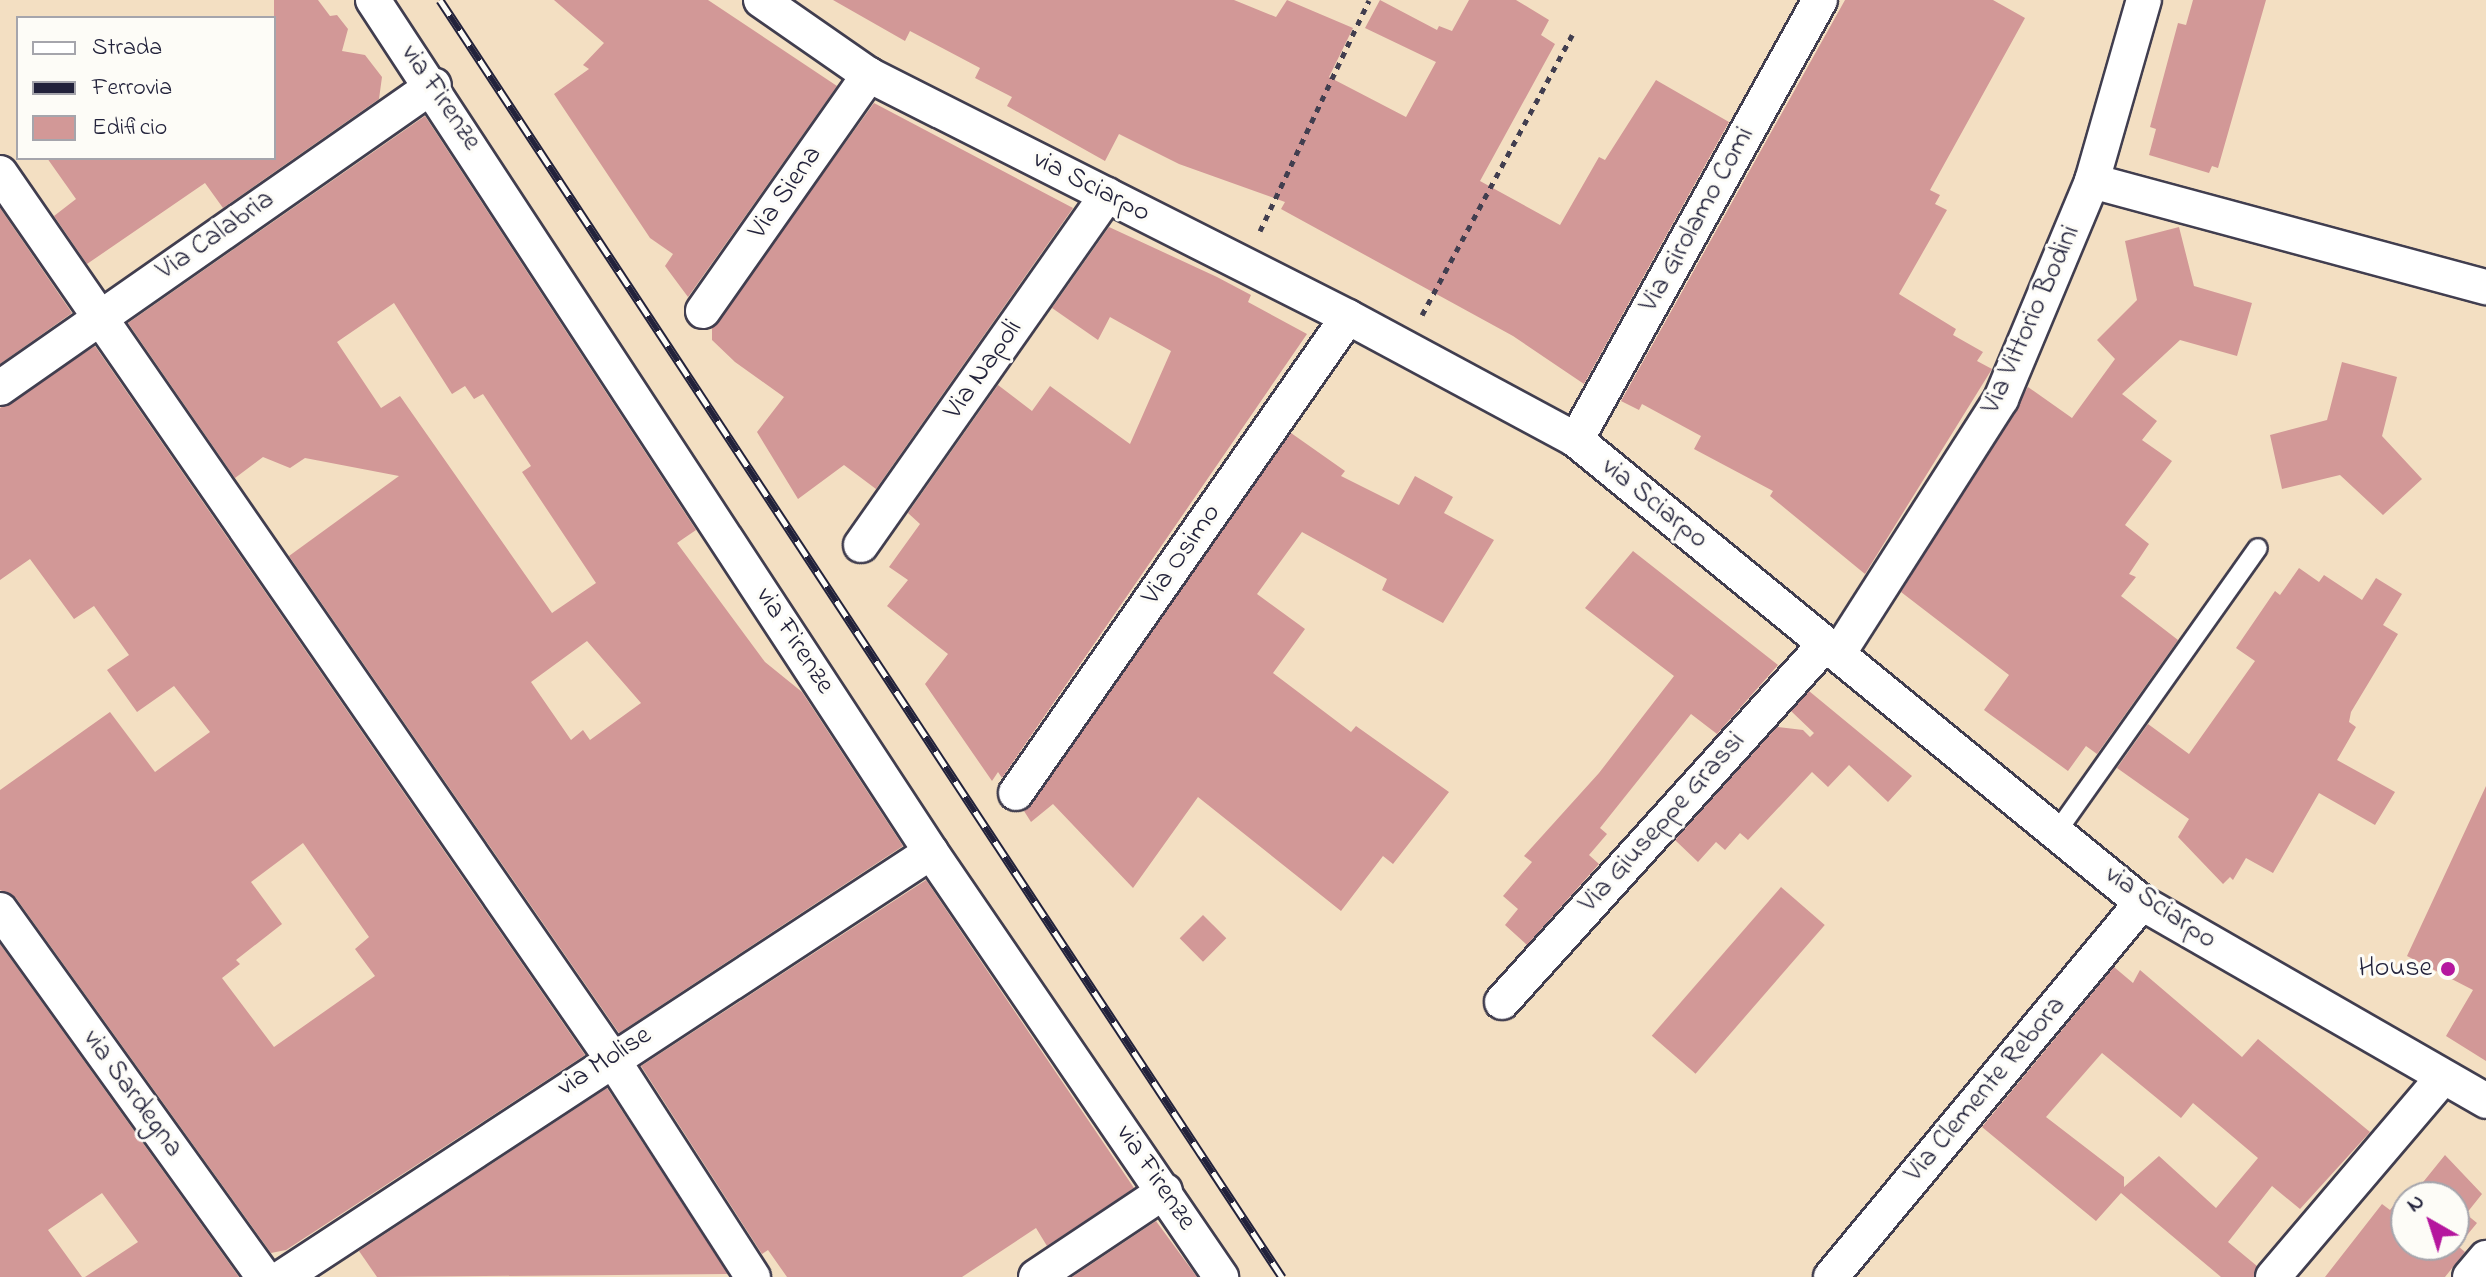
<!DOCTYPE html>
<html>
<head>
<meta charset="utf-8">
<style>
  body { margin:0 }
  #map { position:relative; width:2486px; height:1277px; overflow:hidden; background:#f3dfc2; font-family:"Indie Flower",sans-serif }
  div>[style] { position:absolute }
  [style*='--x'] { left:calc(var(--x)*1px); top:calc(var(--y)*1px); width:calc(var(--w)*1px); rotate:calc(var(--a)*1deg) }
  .building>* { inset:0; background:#d29897; transform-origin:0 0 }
  .path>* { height:5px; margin-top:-2.5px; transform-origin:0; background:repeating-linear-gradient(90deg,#413e4f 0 6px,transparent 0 12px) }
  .roads { filter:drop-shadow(2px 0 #413e4f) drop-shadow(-2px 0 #413e4f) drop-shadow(0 2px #413e4f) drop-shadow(0 -2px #413e4f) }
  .service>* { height:18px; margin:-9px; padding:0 9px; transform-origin:9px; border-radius:9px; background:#fff }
  .minor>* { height:34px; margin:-17px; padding:0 17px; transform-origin:17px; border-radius:17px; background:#fff }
  .rail>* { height:9px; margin-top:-4.5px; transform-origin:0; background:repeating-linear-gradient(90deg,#fdfcf7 0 18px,#22223b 0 36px); box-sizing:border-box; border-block:2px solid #22223b }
  .dots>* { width:22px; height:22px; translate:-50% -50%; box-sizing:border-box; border:4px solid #fdfcf7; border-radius:50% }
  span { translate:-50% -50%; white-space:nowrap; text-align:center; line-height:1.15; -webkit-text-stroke:6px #fdfcf7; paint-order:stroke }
  .street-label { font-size:28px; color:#22223b }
  .poi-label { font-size:28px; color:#22223b }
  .right { translate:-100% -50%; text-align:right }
  .legend { position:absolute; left:16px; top:16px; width:260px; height:144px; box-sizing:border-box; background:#fdfcf7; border:2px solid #a5a5ac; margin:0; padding:10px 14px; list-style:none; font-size:24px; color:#22223b }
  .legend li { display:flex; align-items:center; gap:16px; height:40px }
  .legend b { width:40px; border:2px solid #a5a5ac }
  .north { position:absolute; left:2390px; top:1181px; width:80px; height:80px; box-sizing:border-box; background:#fdfcf7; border:2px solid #a5a5ac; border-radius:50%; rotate:321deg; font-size:22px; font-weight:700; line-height:32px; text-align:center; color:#22223b }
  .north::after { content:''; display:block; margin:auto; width:28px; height:36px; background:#b5179e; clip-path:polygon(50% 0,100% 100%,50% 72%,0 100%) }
</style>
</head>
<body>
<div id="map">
  <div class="building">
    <div style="clip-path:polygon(274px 0,318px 0,330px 16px,337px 15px,348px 29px,342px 51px,365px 55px,382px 77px,379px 99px,223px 208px,205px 183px,87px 264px,54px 216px,76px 199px,47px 158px,274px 158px)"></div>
    <div style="clip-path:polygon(554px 0,708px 0,837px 86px,688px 297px,665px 266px,673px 254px,650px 238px,554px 94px,589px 69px,583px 65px,604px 43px)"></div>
    <div style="clip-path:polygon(833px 0,1234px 0,1276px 17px,1287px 0,1353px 28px,1329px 77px,1406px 117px,1436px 62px,1365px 28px,1380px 0,1437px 30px,1439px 26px,1452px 31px,1469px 0,1516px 0,1549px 20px,1541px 35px,1555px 44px,1480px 181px,1560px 225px,1599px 157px,1605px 160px,1656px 80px,1729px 122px,1584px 384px,1513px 336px,1281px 209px,1285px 202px,1179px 164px,1119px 134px,1105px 161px,1007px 106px,1012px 97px,975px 78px,980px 68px,910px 31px,905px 41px)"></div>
    <div style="clip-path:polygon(1845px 0,1993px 0,2025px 18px,1930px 190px,1940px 195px,1935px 204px,1947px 210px,1899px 294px,1956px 329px,1953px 335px,1983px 352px,1977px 361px,1992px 369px,1865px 574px,1770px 496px,1773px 491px,1694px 449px,1701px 436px,1642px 404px,1639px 410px,1621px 401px)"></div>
    <div style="clip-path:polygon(2193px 0,2266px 0,2218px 168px,2212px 166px,2209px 173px,2149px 155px,2156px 129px,2150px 127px,2178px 23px,2186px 25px)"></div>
    <div style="clip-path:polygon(874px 103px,1073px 208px,876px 489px,844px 465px,798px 499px,757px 432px,784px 397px,735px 362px,712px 340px,712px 328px)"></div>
    <div style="clip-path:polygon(evenodd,425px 116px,696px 530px,677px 543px,765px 662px,802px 692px,903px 846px,619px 1033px,289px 556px,399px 476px,305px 458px,290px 468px,263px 457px,235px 478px,128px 323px,425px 116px,394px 303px,452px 394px,465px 386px,474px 399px,483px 394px,531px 466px,522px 472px,596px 583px,552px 613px,400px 396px,381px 408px,337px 342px,394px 303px,425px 116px,587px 641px,641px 703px,590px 740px,583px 730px,571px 740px,531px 682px,587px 641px)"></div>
    <div style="clip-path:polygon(0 208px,72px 313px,0 364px)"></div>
    <div style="clip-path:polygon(1109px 227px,1217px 277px,1251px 295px,1248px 302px,1307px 334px,1002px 778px,998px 772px,992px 781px,925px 684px,948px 654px,887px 606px,908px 580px,889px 567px,920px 524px,908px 513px,998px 385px,1032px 411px,1050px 386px,1130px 444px,1171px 351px,1110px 317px,1098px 340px,1052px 308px)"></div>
    <div style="clip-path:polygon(2179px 227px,2194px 286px,2252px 303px,2237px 356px,2180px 340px,2122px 394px,2157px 421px,2142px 440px,2172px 461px,2125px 525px,2149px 544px,2129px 574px,2136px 577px,2121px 596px,2178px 640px,2097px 754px,2086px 746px,2068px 771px,1984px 710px,2009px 675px,1901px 592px,2028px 387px,2072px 418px,2115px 359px,2097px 340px,2137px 300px,2125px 241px)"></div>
    <div style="clip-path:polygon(evenodd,95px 346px,585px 1055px,286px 1250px,271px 1253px,16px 898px,0 890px,0 790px,110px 712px,155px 772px,210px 732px,174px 686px,137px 712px,107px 670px,129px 655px,94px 606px,74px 619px,30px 559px,0 580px,0 408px,95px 346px,303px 843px,369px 937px,355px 949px,375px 976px,274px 1047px,222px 978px,240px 964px,236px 960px,282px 924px,251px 882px,303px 843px)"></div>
    <div style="clip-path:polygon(2342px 362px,2397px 377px,2382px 436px,2422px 479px,2383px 515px,2340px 475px,2282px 489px,2270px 435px,2327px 420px)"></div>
    <div style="clip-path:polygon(1291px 433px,1345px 471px,1341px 476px,1399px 505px,1415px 476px,1453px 497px,1444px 513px,1494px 540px,1443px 623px,1382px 590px,1387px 579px,1302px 532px,1257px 594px,1305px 629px,1273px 673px,1351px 732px,1356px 726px,1449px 792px,1393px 864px,1383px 856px,1341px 911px,1198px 797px,1133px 888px,1053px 804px,1031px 822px,1024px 811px)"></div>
    <div style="clip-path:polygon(1633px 551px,1778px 665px,1717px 734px,1691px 714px,1600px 828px,1607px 834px,1589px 855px,1599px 864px,1527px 945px,1505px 925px,1518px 909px,1503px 896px,1532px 862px,1524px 856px,1599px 773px,1674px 676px,1585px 608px)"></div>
    <div style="clip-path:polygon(2299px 568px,2319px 582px,2324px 575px,2362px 600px,2376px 578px,2402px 594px,2383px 625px,2398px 634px,2351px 712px,2349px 722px,2356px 727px,2337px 760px,2395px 792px,2375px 825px,2319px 793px,2273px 873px,2246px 858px,2233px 880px,2230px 877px,2223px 884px,2178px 837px,2189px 819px,2117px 768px,2148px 724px,2189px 754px,2255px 661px,2236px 648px,2275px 591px,2280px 595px)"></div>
    <div style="clip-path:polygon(1809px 691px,1912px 776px,1888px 802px,1849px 765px,1828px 787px,1812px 772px,1748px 840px,1740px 833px,1725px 850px,1716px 842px,1698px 862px,1675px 840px,1777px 727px,1803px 730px,1810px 737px,1814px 733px,1791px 711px)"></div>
    <div style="clip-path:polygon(2486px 786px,2486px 1061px,2446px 1036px,2473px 990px,2407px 956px)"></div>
    <div style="clip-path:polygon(926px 880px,1134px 1188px,1047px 1246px,1036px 1228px,962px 1277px,787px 1277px,768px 1250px,762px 1254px,641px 1066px)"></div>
    <div style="left:1781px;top:887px;width:58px;height:197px;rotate:41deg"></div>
    <div style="left:1203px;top:915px;width:33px;height:33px;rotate:45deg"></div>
    <div style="clip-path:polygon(0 944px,239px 1277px,85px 1277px,138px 1242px,102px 1193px,48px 1230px,82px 1277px,0 1277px)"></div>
    <div style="clip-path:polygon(evenodd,2114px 967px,2133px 983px,2140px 970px,2242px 1057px,2258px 1039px,2370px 1132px,2300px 1209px,2272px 1186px,2228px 1242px,2257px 1266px,2254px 1277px,2221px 1277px,2121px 1193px,2096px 1221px,1982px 1127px,2114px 967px,2102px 1053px,2181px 1118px,2193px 1103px,2258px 1158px,2216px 1208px,2159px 1156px,2124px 1187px,2124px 1177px,2046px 1117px,2102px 1053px)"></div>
    <div style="clip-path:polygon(607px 1088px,728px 1274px,377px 1277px,359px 1251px)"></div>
    <div style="clip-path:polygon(2445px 1155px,2482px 1194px,2466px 1214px,2477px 1223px,2458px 1246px,2465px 1252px,2445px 1277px,2325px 1277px,2382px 1204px,2390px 1210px,2401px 1196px,2406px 1200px,2406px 1245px,2454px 1245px,2454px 1197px,2411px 1197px)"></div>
    <div style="clip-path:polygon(1156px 1221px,1197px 1277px,1072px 1277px)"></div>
  </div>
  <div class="path">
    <div style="--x:1260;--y:231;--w:255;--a:-64.7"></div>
    <div style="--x:1422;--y:315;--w:318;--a:-61.8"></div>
  </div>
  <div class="roads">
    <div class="service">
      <div style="--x:2056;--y:833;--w:349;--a:-54.7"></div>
    </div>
    <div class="minor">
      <div style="--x:373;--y:0;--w:1018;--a:56.78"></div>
      <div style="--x:931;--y:852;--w:515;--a:55.69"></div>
      <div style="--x:761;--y:0;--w:131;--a:34.8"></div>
      <div style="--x:869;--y:75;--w:537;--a:26.8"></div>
      <div style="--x:1348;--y:317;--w:259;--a:28.3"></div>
      <div style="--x:1576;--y:440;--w:731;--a:39.28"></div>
      <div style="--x:2142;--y:903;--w:397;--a:29.9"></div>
      <div style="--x:0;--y:173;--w:1075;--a:55.35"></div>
      <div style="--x:611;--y:1057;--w:262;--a:57.2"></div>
      <div style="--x:2092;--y:181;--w:408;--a:15.1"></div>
      <div style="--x:703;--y:311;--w:289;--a:-54.9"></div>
      <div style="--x:0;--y:388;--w:529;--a:-34.92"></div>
      <div style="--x:1576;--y:440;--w:503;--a:-60.99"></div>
      <div style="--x:861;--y:545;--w:428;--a:-54.9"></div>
      <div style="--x:1838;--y:654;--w:303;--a:-57.4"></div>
      <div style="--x:2001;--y:399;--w:236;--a:-67.3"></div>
      <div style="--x:2092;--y:181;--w:188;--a:-74"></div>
      <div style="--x:1016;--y:793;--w:580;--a:-55.11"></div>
      <div style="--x:0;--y:910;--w:452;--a:54.3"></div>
      <div style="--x:1502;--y:1002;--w:482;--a:-47.9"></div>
      <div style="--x:283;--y:1277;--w:775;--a:-33.26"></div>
      <div style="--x:1036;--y:1277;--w:155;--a:-33.7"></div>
      <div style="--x:1831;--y:1277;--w:486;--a:-50.3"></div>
      <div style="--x:2273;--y:1277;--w:262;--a:-49.6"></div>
      <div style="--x:2470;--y:1277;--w:25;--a:-50"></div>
    </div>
  </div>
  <div class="rail">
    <div style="--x:440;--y:0;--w:1530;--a:56.6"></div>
  </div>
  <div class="dots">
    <div style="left:2448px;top:969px;background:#b5179e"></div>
  </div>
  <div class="street-label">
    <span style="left:440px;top:98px;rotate:56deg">via Firenze</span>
    <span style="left:1091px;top:187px;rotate:27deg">via Sciarpo</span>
    <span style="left:786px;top:193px;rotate:-55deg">Via Siena</span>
    <span style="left:1698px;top:220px;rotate:-61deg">Via Girolamo Comi</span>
    <span style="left:216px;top:236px;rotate:-35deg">Via Calabria</span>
    <span style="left:2032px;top:320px;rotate:-66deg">Via Vittorio Bodini</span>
    <span style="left:984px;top:370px;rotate:-55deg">Via Napoli</span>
    <span style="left:1654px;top:504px;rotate:39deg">via Sciarpo</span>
    <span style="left:1182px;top:555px;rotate:-55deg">Via Osimo</span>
    <span style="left:794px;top:641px;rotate:57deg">via Firenze</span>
    <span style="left:1663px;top:823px;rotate:-48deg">Via Giuseppe Grassi</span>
    <span style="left:2160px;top:908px;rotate:34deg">via Sciarpo</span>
    <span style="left:605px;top:1062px;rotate:-33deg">via Molise</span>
    <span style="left:1986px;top:1090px;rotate:-50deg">Via Clemente Rebora</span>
    <span style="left:132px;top:1094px;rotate:54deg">via Sardegna</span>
    <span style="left:1155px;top:1178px;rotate:56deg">via Firenze</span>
  </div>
  <div class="poi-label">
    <span class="right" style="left:2432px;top:969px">House</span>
  </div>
  <ul class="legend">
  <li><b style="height:10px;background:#fff"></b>Strada</li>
  <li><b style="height:10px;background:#22223b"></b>Ferrovia</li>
  <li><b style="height:22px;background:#d29897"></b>Edificio</li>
  </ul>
  <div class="north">N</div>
</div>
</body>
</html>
